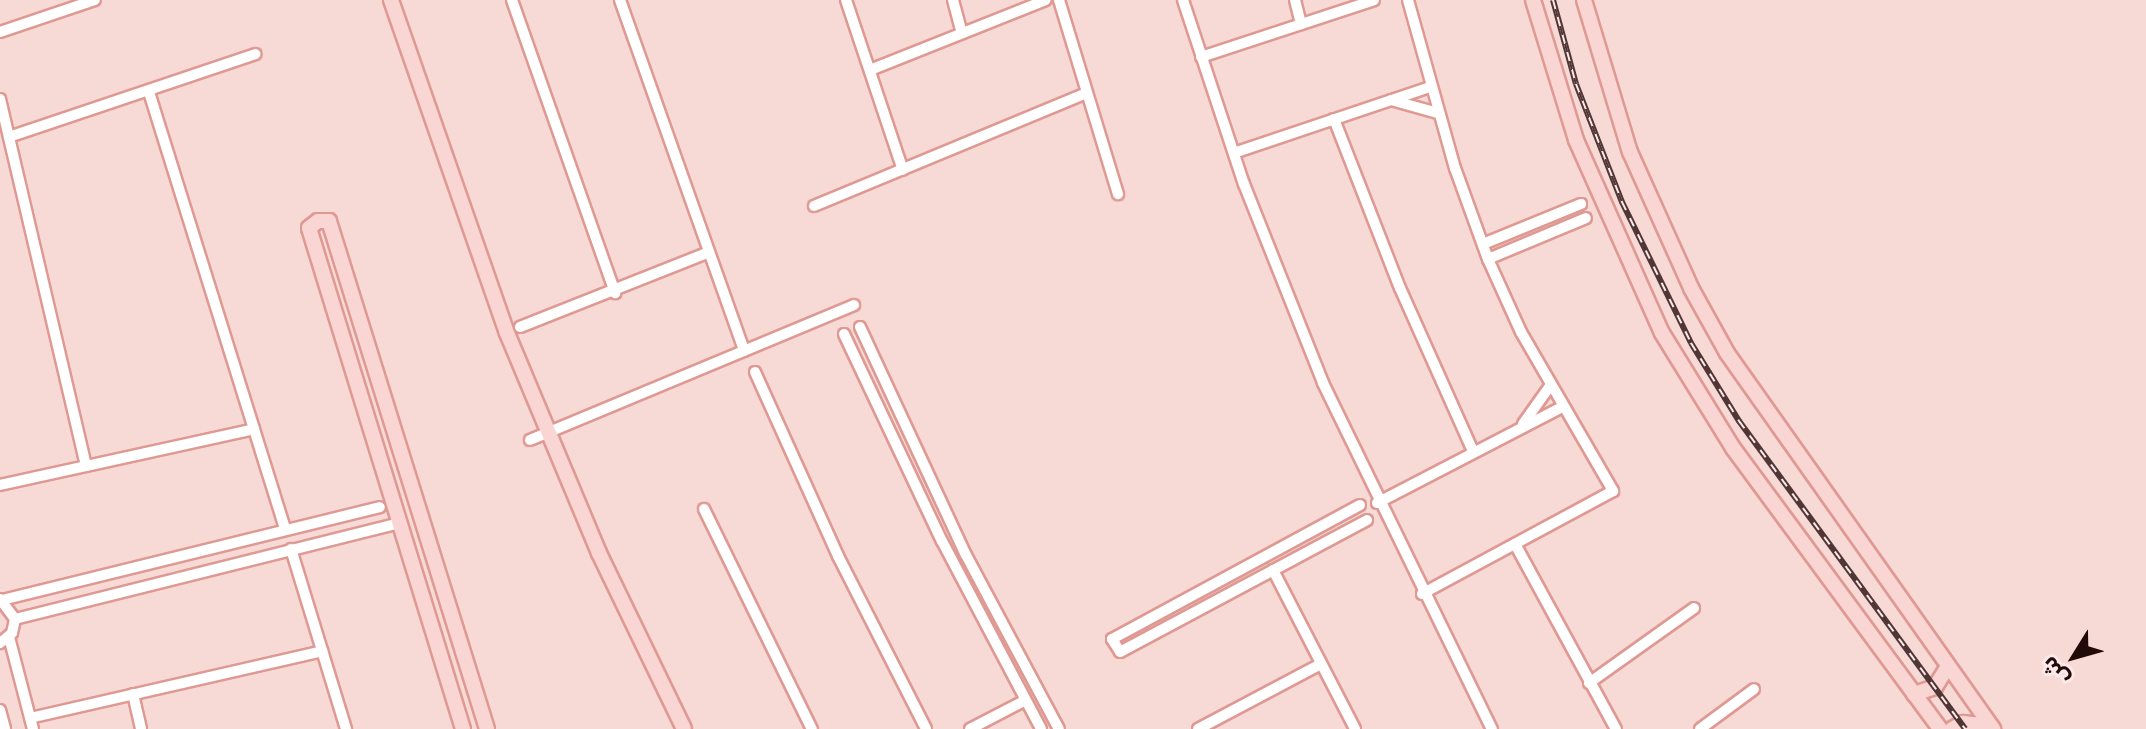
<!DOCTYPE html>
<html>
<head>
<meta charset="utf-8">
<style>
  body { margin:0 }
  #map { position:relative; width:2146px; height:729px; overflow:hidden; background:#f7d9d6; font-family:Quicksand,"Noto Sans Arabic",sans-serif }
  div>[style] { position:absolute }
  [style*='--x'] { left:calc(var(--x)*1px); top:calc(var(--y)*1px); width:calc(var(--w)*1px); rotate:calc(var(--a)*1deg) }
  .roads { filter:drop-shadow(2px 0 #df9993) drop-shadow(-2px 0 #df9993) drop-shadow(0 2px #df9993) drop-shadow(0 -2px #df9993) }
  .street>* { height:10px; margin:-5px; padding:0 5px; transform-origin:5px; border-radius:5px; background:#fff }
  .secondary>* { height:14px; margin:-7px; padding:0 7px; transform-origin:7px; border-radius:7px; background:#f9d5d3 }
  .rail>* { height:6px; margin-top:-3px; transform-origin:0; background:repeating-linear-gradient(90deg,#faeae9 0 9px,#503635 0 18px); box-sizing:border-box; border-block:2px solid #503635 }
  span { translate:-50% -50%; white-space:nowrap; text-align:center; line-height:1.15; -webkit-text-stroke:6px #faeae9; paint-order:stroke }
  .north { position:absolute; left:2034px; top:617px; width:80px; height:80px; -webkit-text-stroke:6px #faeae9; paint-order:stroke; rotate:233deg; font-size:22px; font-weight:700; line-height:32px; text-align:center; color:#220a09 }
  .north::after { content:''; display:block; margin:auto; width:28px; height:36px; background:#220a09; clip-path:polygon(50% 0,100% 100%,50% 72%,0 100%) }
</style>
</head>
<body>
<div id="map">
  <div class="roads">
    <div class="street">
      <div style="--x:512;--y:0;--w:311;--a:70.6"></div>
      <div style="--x:620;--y:0;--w:372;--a:70.5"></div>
      <div style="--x:846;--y:0;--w:179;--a:71.5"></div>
      <div style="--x:953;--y:0;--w:34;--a:75"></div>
      <div style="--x:1059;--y:0;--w:203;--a:73.1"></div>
      <div style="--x:1183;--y:0;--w:194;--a:71.7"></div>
      <div style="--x:1244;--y:184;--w:214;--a:68.3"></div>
      <div style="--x:1323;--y:383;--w:385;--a:64"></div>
      <div style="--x:1295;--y:0;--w:25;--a:76"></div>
      <div style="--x:1408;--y:0;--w:174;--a:74.4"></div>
      <div style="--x:1455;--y:168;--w:97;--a:70.1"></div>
      <div style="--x:1488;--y:259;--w:80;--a:65.7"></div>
      <div style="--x:1521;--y:332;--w:184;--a:59.9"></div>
      <div style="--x:1613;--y:491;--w:217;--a:151.7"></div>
      <div style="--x:0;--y:32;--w:100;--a:-18.6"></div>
      <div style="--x:1201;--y:57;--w:182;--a:-18.2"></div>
      <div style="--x:870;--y:70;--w:189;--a:-21.7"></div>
      <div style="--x:149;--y:92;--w:457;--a:72.7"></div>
      <div style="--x:0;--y:99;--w:377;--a:76.8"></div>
      <div style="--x:1391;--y:100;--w:49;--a:15.5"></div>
      <div style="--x:1334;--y:119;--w:181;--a:68.7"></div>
      <div style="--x:1400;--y:288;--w:179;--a:65.9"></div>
      <div style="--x:9;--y:137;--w:260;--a:-18.6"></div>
      <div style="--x:1234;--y:153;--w:207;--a:-18.6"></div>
      <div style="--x:814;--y:206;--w:295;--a:-22.5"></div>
      <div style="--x:1483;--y:244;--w:106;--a:-22.2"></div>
      <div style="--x:1488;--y:259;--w:106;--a:-22.7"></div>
      <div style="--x:520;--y:327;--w:203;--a:-21.6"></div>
      <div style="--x:860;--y:327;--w:251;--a:65.1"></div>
      <div style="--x:966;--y:555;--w:197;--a:61.9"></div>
      <div style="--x:844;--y:334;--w:229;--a:64.7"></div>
      <div style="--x:942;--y:541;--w:212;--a:62.2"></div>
      <div style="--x:755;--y:372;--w:202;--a:65.7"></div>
      <div style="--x:838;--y:556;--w:194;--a:63"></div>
      <div style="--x:1523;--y:424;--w:47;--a:-54.6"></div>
      <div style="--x:530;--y:440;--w:351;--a:-22.6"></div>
      <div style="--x:0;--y:485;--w:260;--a:-12.4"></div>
      <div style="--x:1377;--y:503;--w:208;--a:-27.4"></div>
      <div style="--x:1360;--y:505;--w:282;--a:151.6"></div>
      <div style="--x:1112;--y:639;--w:15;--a:58"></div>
      <div style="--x:1120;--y:652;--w:280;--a:-28.1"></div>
      <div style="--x:704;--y:509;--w:245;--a:63.9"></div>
      <div style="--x:1515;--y:544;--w:211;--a:61.4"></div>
      <div style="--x:291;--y:549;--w:188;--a:73"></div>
      <div style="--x:1273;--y:570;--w:179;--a:62.7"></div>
      <div style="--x:0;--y:599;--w:25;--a:53"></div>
      <div style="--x:15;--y:619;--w:14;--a:102"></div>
      <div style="--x:12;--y:633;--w:16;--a:140"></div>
      <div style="--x:2;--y:600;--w:389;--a:-13.8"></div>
      <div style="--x:15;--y:619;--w:396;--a:-14"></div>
      <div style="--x:9;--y:637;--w:95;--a:75.4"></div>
      <div style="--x:1589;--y:683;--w:129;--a:-35.5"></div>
      <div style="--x:133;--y:694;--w:36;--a:77"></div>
      <div style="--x:0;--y:710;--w:20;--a:75"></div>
      <div style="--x:30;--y:718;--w:300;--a:-12.9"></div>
      <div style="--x:970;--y:729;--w:61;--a:-27.4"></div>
      <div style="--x:1198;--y:729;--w:139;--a:-27.9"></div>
      <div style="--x:1700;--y:729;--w:67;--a:-36.5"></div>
    </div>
    <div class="secondary">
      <div style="--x:391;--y:0;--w:353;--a:70.8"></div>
      <div style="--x:507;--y:333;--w:238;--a:67.3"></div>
      <div style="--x:599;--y:553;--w:195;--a:64.2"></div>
      <div style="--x:1533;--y:0;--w:146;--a:72.9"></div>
      <div style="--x:1576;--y:140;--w:211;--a:66"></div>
      <div style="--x:1662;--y:333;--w:135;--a:58.3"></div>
      <div style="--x:1733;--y:448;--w:349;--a:53.6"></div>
      <div style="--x:1584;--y:0;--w:159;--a:73.2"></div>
      <div style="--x:1630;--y:152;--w:149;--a:65.8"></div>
      <div style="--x:1691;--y:288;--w:74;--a:61"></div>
      <div style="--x:1727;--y:353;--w:461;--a:54.7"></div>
      <div style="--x:1914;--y:694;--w:22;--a:-18"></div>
      <div style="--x:1935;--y:687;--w:22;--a:-58"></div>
      <div style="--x:463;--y:729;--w:524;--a:-107.09"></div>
      <div style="--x:309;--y:228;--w:11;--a:-38"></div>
      <div style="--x:318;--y:221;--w:11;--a:0"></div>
      <div style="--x:329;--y:221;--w:532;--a:72.72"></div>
      <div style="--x:1952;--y:729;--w:13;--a:-29"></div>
      <div style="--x:1963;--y:723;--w:28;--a:6"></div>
    </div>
  </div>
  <div class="rail">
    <div style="--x:1553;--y:0;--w:87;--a:74.7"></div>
    <div style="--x:1576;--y:84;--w:127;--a:68.7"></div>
    <div style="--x:1622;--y:202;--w:157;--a:63.9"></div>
    <div style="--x:1691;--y:343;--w:92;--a:58.4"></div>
    <div style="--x:1739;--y:421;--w:382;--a:53.7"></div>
  </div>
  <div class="north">ش</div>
</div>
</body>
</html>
